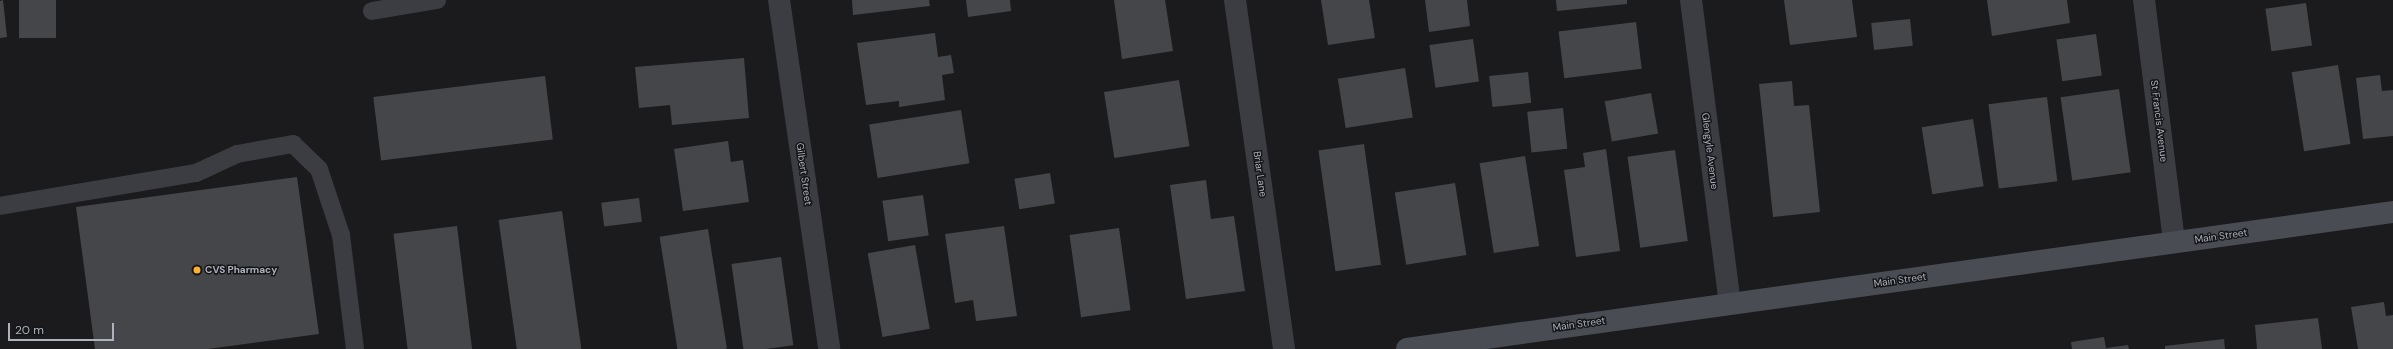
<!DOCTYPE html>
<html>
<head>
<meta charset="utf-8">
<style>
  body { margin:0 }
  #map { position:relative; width:2393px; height:349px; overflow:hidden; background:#1b1b1d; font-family:"DM Sans",sans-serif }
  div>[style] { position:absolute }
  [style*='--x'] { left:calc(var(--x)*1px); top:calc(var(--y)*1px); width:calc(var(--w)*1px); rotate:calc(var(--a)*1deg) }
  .building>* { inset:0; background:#45464a; transform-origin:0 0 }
  .lane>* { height:18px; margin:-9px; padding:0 9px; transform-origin:9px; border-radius:9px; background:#3b3d43 }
  .street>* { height:22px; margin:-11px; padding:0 11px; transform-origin:11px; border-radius:11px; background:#3b3d43 }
  .secondary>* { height:22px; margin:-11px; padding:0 11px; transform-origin:11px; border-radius:11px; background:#494c53 }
  .dots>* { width:11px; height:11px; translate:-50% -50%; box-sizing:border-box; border:2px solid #161618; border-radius:50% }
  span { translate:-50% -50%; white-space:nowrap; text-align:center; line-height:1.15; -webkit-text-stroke:3px #161618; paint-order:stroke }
  .street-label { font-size:10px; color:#adb2bd }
  .poi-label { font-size:10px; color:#adb2bd; font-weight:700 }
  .left { translate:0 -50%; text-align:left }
  .scale { position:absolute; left:8px; top:323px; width:106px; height:18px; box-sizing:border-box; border:2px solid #adb2bd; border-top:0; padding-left:5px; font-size:12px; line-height:14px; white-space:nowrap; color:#adb2bd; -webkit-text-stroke:3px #161618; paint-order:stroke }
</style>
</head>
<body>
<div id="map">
  <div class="building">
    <div style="clip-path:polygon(3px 0,7px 37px,0 38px,0 1px)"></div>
    <div style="left:19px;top:0;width:37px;height:38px"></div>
    <div style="clip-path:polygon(852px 0,929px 0,930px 6px,853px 15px)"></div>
    <div style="clip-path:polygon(966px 0,1010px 0,1011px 11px,968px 17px)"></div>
    <div style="clip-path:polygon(1114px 0,1165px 0,1173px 51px,1122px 59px)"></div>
    <div style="clip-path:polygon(1321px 0,1369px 0,1375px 38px,1328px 45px)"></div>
    <div style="clip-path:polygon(1425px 0,1467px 0,1470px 26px,1429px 32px)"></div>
    <div style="clip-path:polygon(1556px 0,1627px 0,1627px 4px,1557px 11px)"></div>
    <div style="clip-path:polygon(1784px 0,1852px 0,1857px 37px,1790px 45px)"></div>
    <div style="clip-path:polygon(1987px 0,2067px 0,2070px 23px,1992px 36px)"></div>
    <div style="left:2306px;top:3px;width:43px;height:41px;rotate:82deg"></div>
    <div style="left:1910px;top:19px;width:27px;height:39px;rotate:84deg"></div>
    <div style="left:1636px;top:22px;width:47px;height:78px;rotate:83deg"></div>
    <div style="clip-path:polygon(935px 33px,938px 57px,951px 55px,954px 73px,942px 75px,945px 100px,899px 107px,899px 101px,866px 105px,857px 43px)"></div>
    <div style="left:2096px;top:34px;width:42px;height:40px;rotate:82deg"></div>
    <div style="left:1473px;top:39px;width:43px;height:44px;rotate:82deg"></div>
    <div style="clip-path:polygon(744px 58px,749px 118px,672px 125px,670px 105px,639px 108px,635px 67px)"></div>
    <div style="left:2338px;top:65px;width:80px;height:47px;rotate:81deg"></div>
    <div style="left:1405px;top:68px;width:50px;height:68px;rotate:81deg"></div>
    <div style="left:1528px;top:72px;width:31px;height:39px;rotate:84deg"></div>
    <div style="clip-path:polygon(2380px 75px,2382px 91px,2393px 90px,2393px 136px,2363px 139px,2356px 78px)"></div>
    <div style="left:545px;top:76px;width:64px;height:173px;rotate:83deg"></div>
    <div style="left:1179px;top:80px;width:67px;height:76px;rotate:81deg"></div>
    <div style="clip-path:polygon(1792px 81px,1794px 106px,1809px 105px,1820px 212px,1773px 217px,1759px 84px)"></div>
    <div style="left:2119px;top:89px;width:84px;height:59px;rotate:82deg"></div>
    <div style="left:1651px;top:93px;width:41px;height:47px;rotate:80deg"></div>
    <div style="left:2047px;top:97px;width:85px;height:59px;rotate:83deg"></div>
    <div style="left:1563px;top:108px;width:41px;height:36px;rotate:84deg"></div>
    <div style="left:961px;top:110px;width:54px;height:93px;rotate:81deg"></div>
    <div style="left:1973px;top:119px;width:68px;height:52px;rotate:81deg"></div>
    <div style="clip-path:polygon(728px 141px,731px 162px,743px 160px,749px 202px,683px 211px,674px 149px)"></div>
    <div style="left:1364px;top:144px;width:122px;height:46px;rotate:82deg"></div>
    <div style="clip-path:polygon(1606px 149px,1620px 251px,1576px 257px,1564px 170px,1585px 167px,1583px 153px)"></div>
    <div style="left:1675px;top:150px;width:92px;height:48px;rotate:82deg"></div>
    <div style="left:1525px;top:156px;width:91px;height:46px;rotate:81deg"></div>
    <div style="left:1050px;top:173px;width:31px;height:36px;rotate:81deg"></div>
    <div style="clip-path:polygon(297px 177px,319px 334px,208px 349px,95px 349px,76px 207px)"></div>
    <div style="clip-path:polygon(1206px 180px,1211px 219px,1234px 216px,1245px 291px,1186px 299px,1170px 185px)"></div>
    <div style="left:1455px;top:183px;width:73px;height:61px;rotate:81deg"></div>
    <div style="left:923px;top:195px;width:41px;height:41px;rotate:82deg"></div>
    <div style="left:639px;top:198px;width:24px;height:38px;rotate:83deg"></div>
    <div style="left:562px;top:211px;width:139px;height:64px;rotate:82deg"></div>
    <div style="left:457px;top:226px;width:124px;height:64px;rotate:83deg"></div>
    <div style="clip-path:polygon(1004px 226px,1017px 316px,976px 321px,973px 300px,955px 303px,945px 234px)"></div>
    <div style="left:1119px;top:228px;width:83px;height:50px;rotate:82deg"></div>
    <div style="left:708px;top:229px;width:121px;height:49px;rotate:81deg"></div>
    <div style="left:915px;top:245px;width:85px;height:48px;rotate:80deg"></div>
    <div style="left:781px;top:257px;width:89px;height:50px;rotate:82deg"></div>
    <div style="clip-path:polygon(2384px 302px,2386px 316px,2393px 315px,2393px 349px,2358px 349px,2351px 307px)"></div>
    <div style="clip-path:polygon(2318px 318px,2322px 349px,2257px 349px,2255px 325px)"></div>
    <div style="clip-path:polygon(2104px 337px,2106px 348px,2128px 345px,2129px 349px,2072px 349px,2071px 342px)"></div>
    <div style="clip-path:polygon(2224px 339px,2225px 349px,2165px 349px,2165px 346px)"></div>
  </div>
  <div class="lane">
    <div style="--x:372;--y:11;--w:66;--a:-9.6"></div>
    <div style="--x:0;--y:206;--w:199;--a:-9.6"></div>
    <div style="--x:196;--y:173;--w:45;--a:-24.9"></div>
    <div style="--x:237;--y:154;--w:57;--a:-10.1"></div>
    <div style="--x:293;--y:144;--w:36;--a:44"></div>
    <div style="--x:319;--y:169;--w:70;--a:71.6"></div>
    <div style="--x:341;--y:235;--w:115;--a:83"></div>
  </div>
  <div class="street">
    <div style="--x:779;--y:0;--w:353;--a:81.8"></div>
    <div style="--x:1235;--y:0;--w:352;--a:82"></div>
    <div style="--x:1691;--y:0;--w:305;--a:82.7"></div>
    <div style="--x:2144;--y:0;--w:244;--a:82.9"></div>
  </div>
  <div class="secondary">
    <div style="--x:1407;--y:349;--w:995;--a:-7.91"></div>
  </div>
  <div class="dots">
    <div style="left:197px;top:270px;background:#fdb133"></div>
  </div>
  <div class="street-label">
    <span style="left:2159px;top:121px;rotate:83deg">St Francis Avenue</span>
    <span style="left:1710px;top:151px;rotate:83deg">Glengyle Avenue</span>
    <span style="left:804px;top:174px;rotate:82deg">Gilbert Street</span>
    <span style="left:1260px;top:174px;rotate:82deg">Briar Lane</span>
    <span style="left:2221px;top:236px;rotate:-8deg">Main Street</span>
    <span style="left:1900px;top:280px;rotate:-8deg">Main Street</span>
    <span style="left:1579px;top:324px;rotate:-8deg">Main Street</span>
  </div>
  <div class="poi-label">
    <span class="left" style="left:205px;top:270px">CVS Pharmacy</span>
  </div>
  <div class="scale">20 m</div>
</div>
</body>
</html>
